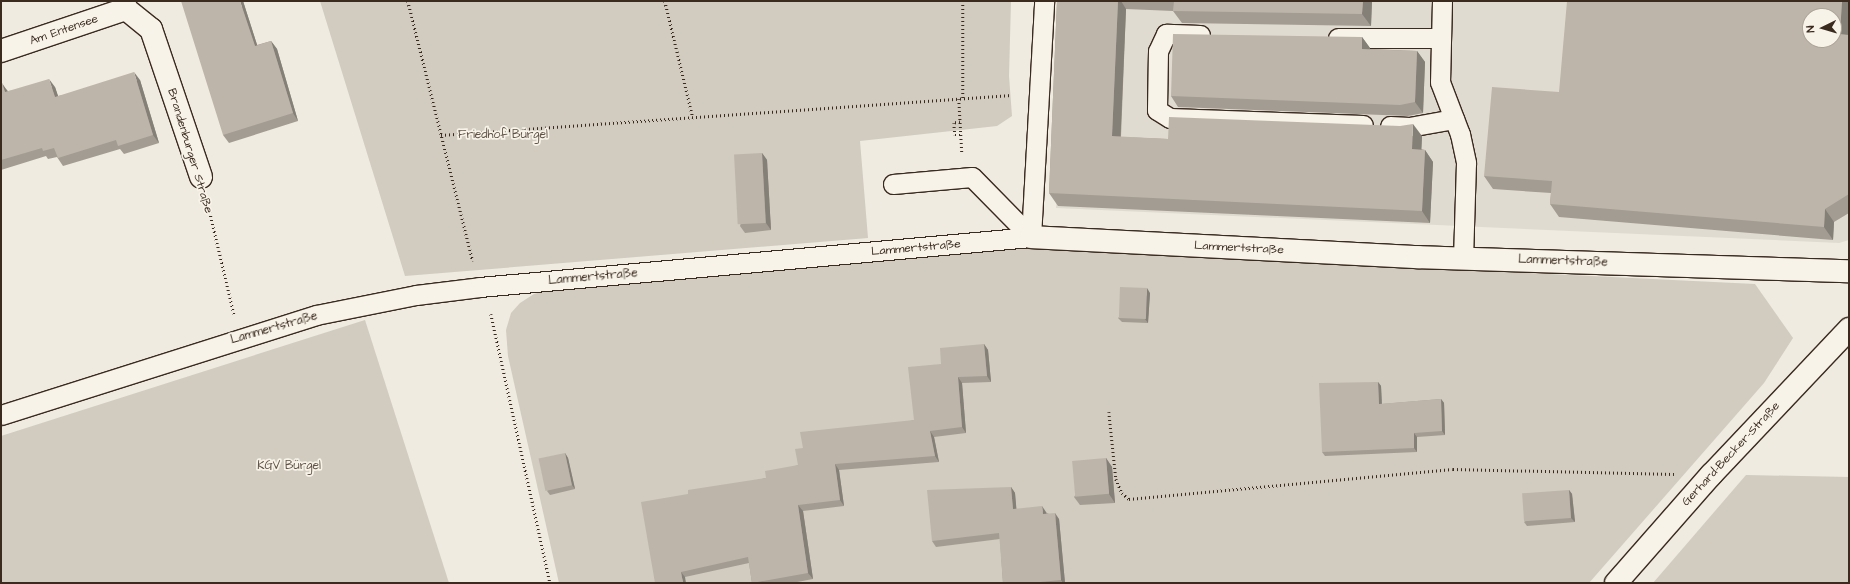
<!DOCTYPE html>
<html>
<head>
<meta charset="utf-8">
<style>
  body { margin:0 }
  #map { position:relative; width:1850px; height:584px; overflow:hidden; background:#efebe0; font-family:"Architects Daughter",sans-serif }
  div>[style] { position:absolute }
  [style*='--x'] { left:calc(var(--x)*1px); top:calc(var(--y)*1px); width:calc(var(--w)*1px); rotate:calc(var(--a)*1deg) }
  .built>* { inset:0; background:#e0dbd0 }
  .green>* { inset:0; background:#d1cbc0 }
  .path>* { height:2.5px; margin-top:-1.25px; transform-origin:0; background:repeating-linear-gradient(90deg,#3b2a1e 0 1px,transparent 0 4px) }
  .roads { filter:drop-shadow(1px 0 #3b2a1e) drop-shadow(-1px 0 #3b2a1e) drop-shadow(0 1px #3b2a1e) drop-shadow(0 -1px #3b2a1e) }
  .service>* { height:19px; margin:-9.5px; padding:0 9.5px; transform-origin:9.5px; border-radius:9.5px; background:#f7f3e8 }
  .minor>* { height:22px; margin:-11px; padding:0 11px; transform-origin:11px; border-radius:11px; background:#f7f3e8 }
  .wall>* { inset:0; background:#a39c92 }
  .shaded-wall>* { inset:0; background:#847f77 }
  .building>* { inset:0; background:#bdb5aa; transform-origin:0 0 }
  span { translate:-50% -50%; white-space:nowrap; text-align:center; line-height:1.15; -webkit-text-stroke:3.5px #f7f3e8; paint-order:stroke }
  .street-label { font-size:12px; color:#3b2a1e }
  .park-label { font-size:12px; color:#605246 }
  .frame { position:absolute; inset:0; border:2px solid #3b2a1e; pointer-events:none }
  .north { position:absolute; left:1802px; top:8px; width:40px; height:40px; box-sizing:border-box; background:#f7f3e8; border:1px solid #aca397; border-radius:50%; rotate:265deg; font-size:11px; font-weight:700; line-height:16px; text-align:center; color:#3b2a1e }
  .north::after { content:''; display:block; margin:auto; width:14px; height:18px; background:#3b2a1e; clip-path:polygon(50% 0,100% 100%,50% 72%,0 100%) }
</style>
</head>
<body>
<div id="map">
  <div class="built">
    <div style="clip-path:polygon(evenodd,1065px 1px,1849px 1px,1849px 240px,1839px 243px,1056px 208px,1065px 1px,1810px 16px,1834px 16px,1834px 40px,1810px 40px,1810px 16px)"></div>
  </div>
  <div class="green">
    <div style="clip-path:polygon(320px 1px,1011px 1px,1009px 76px,1012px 116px,997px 126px,860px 141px,868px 238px,405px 276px)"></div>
    <div style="clip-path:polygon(1011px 248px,1755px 284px,1793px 338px,1764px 383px,1589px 583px,559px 583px,508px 356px,506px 330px,511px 313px,520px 303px,534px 294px,552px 289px)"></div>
    <div style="clip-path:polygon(365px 320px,449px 583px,1px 583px,1px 436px)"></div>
    <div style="clip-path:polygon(1746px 475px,1849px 477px,1849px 583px,1653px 583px)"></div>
  </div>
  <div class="path">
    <div style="--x:408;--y:1;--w:268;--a:76"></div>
    <div style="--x:665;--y:1;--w:120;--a:76.5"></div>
    <div style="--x:963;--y:1;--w:98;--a:90"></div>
    <div style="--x:959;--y:99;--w:53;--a:86.8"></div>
    <div style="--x:960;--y:122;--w:6;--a:171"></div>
    <div style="--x:954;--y:123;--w:12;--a:85"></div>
    <div style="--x:955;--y:135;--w:7;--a:0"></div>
    <div style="--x:441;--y:135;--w:572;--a:-4.01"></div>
    <div style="--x:208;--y:204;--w:113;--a:76.7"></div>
    <div style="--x:491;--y:314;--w:275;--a:77.6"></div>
    <div style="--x:1109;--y:412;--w:67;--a:84"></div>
    <div style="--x:1116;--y:479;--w:15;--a:67"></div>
    <div style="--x:1122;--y:493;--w:9;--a:41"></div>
    <div style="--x:1129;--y:499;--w:325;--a:-5.3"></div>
    <div style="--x:1453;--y:469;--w:221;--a:1.3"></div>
  </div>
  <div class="roads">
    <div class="service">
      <div style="--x:1442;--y:1;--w:81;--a:91.4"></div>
      <div style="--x:1440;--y:82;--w:56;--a:69"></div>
      <div style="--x:1460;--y:134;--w:30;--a:78"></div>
      <div style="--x:1466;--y:163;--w:95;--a:91.8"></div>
      <div style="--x:1200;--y:35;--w:34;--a:-178"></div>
      <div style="--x:1166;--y:34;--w:19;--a:115"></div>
      <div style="--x:1158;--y:51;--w:59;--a:91"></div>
      <div style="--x:1157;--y:110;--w:15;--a:32"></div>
      <div style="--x:1170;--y:118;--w:193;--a:2.1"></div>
      <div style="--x:1338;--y:38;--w:103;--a:0"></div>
      <div style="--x:1390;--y:126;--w:19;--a:3"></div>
      <div style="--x:1409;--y:127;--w:46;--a:-10.1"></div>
      <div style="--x:893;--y:184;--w:79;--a:-5.1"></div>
      <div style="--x:972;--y:177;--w:84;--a:45.5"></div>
      <div style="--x:1031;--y:237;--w:236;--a:-86.8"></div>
      <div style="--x:1;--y:415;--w:330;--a:-17.6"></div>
      <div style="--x:316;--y:315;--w:102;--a:-11.3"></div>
      <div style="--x:416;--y:295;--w:64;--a:-7.1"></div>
      <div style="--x:480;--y:287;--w:553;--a:-5.19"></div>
    </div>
    <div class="minor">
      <div style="--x:124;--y:1;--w:8;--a:76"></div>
      <div style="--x:126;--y:9;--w:32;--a:39"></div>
      <div style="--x:151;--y:29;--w:156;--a:71.3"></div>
      <div style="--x:1;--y:51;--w:132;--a:-18.6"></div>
      <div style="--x:1031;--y:237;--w:387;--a:3"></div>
      <div style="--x:1417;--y:257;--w:432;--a:1.9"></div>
      <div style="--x:1616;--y:583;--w:144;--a:-48.7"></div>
      <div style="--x:1711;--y:475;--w:201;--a:-46.6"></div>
    </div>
  </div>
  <div class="wall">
    <div style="clip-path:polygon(243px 1px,257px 45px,271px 41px,277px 49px,298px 121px,229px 143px,223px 135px)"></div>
    <div style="clip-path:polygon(1057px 1px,1372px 1px,1371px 26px,1182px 23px,1173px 11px,1126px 9px,1121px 137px,1168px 139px,1422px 136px,1421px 149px,1425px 150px,1433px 162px,1430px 223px,1058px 206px,1049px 193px)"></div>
    <div style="clip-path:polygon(1849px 1px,1849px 213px,1834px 222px,1833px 240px,1559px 217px,1550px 204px,1551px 193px,1493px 189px,1484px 176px,1559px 92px)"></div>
    <div style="clip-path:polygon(1362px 37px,1370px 48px,1370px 49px,1417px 51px,1425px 62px,1423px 113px,1408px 116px,1178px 107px,1171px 96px)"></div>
    <div style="clip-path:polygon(140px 80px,159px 143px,124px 154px,120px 149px,63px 166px,57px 157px,48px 159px,46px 156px,1px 170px,1px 84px,8px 91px,55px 87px,58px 96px)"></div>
    <div style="clip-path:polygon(762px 153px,767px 160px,771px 230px,745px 233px,740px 226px)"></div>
    <div style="clip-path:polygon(1150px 293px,1148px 323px,1122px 322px,1118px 318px)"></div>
    <div style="clip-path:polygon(984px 344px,988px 350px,991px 382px,962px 383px,966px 433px,934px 437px,939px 462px,839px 470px,844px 506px,803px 511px,813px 579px,792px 583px,752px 583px,749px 563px,685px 577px,655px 583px,688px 494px,766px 478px,798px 465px,803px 448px,914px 420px,941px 364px)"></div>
    <div style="clip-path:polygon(1378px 382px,1381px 386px,1382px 404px,1441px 399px,1444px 403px,1445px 435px,1417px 437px,1417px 452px,1325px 456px,1322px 452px)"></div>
    <div style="clip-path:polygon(565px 453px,568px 458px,575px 489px,550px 495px,547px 491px)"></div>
    <div style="clip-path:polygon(1106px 458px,1112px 467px,1115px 503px,1080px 505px,1074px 497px)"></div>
    <div style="clip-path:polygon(1011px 487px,1015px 493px,1016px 509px,1046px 512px,1047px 513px,1059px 519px,1065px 583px,1003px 583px,1000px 539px,936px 547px,932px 541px)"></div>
    <div style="clip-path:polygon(1569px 490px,1572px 494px,1575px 522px,1527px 526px,1524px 522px)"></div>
  </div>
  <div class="shaded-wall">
    <div style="clip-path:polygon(240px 1px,243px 1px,260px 54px,255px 46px)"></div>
    <div style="clip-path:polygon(1118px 1px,1121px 1px,1126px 9px,1120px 148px,1112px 136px)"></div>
    <div style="clip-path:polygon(1363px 1px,1372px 1px,1371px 26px,1362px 14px)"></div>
    <div style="clip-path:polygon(1842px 1px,1849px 1px,1849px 44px,1840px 34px)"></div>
    <div style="clip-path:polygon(1362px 37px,1370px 48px,1369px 60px,1362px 49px)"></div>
    <div style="clip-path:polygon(271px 41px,277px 49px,298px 121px,293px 113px)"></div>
    <div style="clip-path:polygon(1417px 51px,1425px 62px,1423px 113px,1415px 102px)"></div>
    <div style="clip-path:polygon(134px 72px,140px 80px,159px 143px,153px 135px)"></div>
    <div style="clip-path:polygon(49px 79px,55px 87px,61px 105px,55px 97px)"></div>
    <div style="clip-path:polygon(2px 83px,8px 92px,5px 92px)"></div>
    <div style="clip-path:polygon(1413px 124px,1422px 136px,1421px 161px,1412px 149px)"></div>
    <div style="clip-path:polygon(1425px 150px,1433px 162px,1430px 223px,1422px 211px)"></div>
    <div style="clip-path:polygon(762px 153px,767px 160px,771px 230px,766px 223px)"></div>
    <div style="clip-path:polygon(1825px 209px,1834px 222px,1833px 240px,1824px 227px)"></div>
    <div style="clip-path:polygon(1147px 288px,1150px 293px,1148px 323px,1145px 319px)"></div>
    <div style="clip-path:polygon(984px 344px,988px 350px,991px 382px,987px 376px)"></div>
    <div style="clip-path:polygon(958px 377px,962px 383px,966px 433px,962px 427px)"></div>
    <div style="clip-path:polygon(1378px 382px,1381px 386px,1382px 409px,1379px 404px)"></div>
    <div style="clip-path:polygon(1441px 399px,1444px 403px,1445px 435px,1442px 431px)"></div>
    <div style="clip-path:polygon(930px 431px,934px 437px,939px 462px,935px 456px)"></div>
    <div style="clip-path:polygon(1414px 433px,1417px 437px,1417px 452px,1414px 448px)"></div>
    <div style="clip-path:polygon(565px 453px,568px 458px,575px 489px,572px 485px)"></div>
    <div style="clip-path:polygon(1106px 458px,1112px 467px,1115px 503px,1109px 494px)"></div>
    <div style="clip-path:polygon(835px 464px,839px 470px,844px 506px,840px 500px)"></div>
    <div style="clip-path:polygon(1011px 487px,1015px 493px,1017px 515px,1013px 509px)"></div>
    <div style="clip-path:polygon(1569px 490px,1572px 494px,1575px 522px,1571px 518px)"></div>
    <div style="clip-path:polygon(798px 505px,803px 511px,813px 579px,808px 573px)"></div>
    <div style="clip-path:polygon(1042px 506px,1046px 512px,1047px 519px,1043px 514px)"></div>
    <div style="clip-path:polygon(1055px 513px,1059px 519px,1065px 583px,1063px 583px,1061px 580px)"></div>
    <div style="clip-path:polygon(681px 572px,685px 577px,686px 583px,683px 583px)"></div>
  </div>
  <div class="building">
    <div style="clip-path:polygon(181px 1px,240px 1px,255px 46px,271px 41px,293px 113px,223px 135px)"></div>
    <div style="clip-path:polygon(1057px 1px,1118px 1px,1112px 136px,1168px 139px,1169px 117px,1400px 126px,1413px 124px,1412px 149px,1425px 150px,1422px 211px,1049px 193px)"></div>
    <div style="clip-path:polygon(1174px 1px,1363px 1px,1362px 14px,1173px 11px)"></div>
    <div style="clip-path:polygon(evenodd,1567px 1px,1842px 1px,1840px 34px,1849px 35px,1849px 194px,1825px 209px,1824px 227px,1550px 204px,1552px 181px,1484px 176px,1492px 87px,1559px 92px,1567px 1px,1810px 16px,1834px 16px,1834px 40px,1810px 40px,1810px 16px)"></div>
    <div style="clip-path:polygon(1173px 34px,1362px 37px,1362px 49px,1417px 51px,1415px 102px,1400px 105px,1171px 96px)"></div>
    <div style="clip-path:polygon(134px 72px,153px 135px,118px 146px,116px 140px,58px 158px,54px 148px,43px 151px,42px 148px,1px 160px,1px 84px,2px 83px,5px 92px,49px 79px,55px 97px)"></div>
    <div style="left:762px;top:153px;width:70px;height:28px;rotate:87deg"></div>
    <div style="left:1120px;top:287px;width:27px;height:31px;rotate:2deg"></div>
    <div style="clip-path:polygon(984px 344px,987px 376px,958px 377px,962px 427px,930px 431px,935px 456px,835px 464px,840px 500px,798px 505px,808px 573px,752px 583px,748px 557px,681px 572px,683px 583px,655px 583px,641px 502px,688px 494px,688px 490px,766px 478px,765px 471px,798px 465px,795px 449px,803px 448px,800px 432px,914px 420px,908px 367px,941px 364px,940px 348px)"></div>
    <div style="clip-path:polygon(1378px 382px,1379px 404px,1441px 399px,1442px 431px,1414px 433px,1414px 448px,1322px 452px,1319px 383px)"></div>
    <div style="left:565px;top:453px;width:33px;height:27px;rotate:78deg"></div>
    <div style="left:1106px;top:458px;width:36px;height:34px;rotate:85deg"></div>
    <div style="clip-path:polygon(1011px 487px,1013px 509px,1042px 506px,1043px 514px,1055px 513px,1061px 580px,1030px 583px,1003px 583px,999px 533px,932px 541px,927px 490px)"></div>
    <div style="left:1569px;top:490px;width:28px;height:47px;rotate:86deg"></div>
  </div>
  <div class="street-label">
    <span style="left:64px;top:30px;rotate:-19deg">Am Entensee</span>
    <span style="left:190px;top:151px;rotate:73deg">Brandenburger Straße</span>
    <span style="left:916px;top:248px;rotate:-5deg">Lammertstraße</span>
    <span style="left:1239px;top:248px;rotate:3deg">Lammertstraße</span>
    <span style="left:1563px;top:261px;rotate:2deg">Lammertstraße</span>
    <span style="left:593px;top:277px;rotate:-5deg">Lammertstraße</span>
    <span style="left:274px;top:328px;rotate:-16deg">Lammertstraße</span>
    <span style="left:1731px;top:454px;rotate:-47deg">Gerhard-Becker-Straße</span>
  </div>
  <div class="park-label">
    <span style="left:503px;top:135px">Friedhof Bürgel</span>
    <span style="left:289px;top:466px">KGV Bürgel</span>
  </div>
  <div class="frame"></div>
  <div class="north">N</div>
</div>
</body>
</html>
